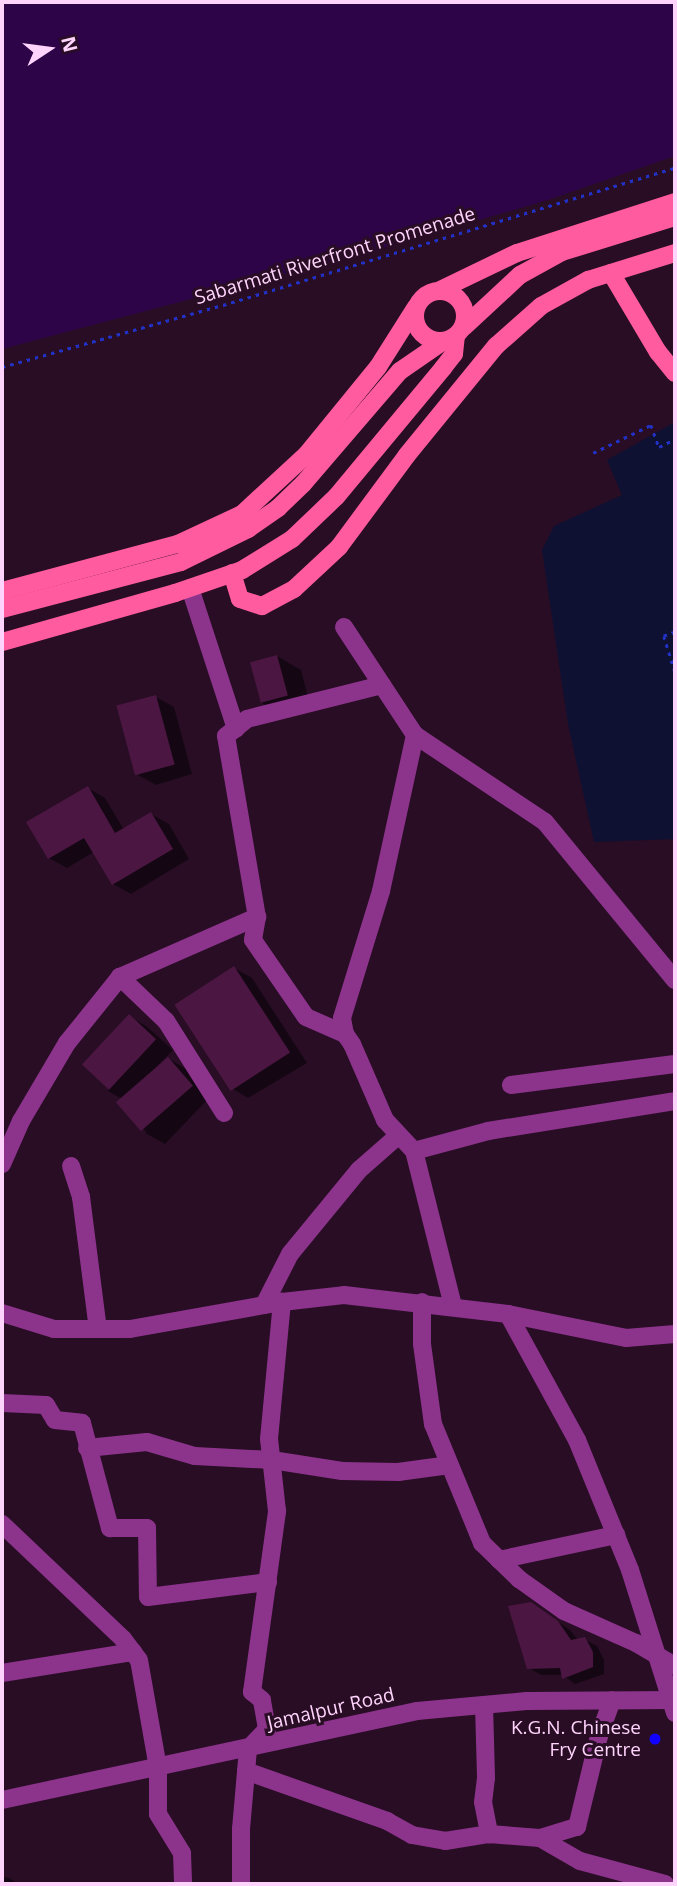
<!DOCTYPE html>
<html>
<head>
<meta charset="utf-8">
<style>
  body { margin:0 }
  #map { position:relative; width:677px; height:1886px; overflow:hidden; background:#280d24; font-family:"Open Sans",sans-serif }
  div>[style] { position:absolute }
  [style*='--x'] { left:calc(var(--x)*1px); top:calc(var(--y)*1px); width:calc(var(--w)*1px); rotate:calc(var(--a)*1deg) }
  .green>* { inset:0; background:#0f1133 }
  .water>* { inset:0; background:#2e0449 }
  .shadow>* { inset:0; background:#0007 }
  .building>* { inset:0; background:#4b1742; transform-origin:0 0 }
  .path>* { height:2.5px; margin-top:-1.25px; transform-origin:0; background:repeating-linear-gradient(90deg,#2231c5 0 3.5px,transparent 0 8.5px) }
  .minor>* { height:18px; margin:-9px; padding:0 9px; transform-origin:9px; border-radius:9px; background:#8c338c }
  .major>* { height:18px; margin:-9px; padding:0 9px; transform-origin:9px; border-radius:9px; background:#ff5b9e }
  .major>.ring { margin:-9px; padding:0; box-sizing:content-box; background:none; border:18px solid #ff5b9e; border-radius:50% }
  .dots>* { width:19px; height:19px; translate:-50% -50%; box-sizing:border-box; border:4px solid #280d24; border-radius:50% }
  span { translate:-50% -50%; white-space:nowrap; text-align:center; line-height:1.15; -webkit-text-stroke:6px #280d24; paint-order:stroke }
  .street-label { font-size:19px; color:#ffd4fc }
  .poi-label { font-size:19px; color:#ffd4fc }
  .right { translate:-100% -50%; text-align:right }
  .frame { position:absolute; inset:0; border:4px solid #ffd4fc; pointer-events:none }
  .north { position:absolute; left:14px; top:14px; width:70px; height:70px; -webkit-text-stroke:5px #280d24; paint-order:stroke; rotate:77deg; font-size:19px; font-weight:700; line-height:28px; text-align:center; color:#ffd4fc }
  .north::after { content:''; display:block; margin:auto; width:24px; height:32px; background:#ffd4fc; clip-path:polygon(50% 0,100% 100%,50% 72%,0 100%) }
</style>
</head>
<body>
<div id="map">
  <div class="green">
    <div style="clip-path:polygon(675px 422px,675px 839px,594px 842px,568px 724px,542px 550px,554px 526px,622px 495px,607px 460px)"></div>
  </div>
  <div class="water">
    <div style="clip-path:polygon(2px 2px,675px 2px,675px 156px,548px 200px,383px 248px,2px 349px)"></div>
  </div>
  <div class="shadow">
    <div style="clip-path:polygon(277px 656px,301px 670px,311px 709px,286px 716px,262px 703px)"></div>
    <div style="clip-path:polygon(156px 697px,174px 707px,192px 774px,156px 785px,138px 775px)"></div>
    <div style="clip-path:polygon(88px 788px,105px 798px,124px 830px,151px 814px,169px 824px,189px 859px,131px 894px,113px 884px,94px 852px,67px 868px,49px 858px)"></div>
    <div style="clip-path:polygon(234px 968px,252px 978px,307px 1063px,248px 1098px,230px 1087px)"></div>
    <div style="clip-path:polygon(129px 1016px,146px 1026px,173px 1050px,158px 1065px,161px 1068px,169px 1059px,186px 1069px,210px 1097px,165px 1144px,147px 1134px,127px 1102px,108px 1091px)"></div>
    <div style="clip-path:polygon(531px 1603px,570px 1630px,578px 1640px,584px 1639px,597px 1646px,604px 1660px,604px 1674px,575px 1684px,563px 1675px,541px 1675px,529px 1668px)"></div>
    <div style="clip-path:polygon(2px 1877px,9px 1878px,18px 1884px,2px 1884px)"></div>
  </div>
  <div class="building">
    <div style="left:277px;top:655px;width:42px;height:28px;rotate:75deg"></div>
    <div style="left:156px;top:695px;width:72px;height:41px;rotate:75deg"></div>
    <div style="clip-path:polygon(88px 786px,115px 833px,151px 812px,173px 849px,112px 885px,84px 838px,48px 859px,26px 822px)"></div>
    <div style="left:234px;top:966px;width:103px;height:71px;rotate:57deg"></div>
    <div style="left:129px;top:1014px;width:37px;height:69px;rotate:43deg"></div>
    <div style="left:168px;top:1057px;width:38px;height:69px;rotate:49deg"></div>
    <div style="clip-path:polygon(531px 1602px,558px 1621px,571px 1640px,585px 1637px,593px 1652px,593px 1667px,562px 1679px,560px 1668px,527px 1669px,508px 1606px)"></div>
  </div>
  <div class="path">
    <div style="--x:2;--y:367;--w:230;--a:-15.7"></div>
    <div style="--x:223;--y:305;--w:472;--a:-16.9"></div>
    <div style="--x:593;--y:453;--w:64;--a:-25.8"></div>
    <div style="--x:651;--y:425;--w:23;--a:70"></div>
    <div style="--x:659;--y:447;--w:18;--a:-27"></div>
    <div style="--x:675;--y:632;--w:12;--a:160"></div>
    <div style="--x:664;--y:636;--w:38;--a:73"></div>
  </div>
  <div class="minor">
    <div style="--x:190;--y:588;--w:148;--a:71.9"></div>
    <div style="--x:344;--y:627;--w:129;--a:56.7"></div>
    <div style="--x:415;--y:735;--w:156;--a:33.8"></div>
    <div style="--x:545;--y:822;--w:205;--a:50.6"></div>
    <div style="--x:382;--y:685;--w:139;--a:165.9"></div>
    <div style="--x:247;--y:719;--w:27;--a:141"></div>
    <div style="--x:226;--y:736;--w:184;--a:80.3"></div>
    <div style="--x:257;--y:917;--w:23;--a:100"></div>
    <div style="--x:253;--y:940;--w:93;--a:55.5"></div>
    <div style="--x:306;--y:1017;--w:43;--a:23.6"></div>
    <div style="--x:345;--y:1034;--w:12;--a:55"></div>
    <div style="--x:352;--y:1044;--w:83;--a:66.5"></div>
    <div style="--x:385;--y:1120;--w:42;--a:46.9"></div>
    <div style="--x:345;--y:1034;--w:16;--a:-101"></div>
    <div style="--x:342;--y:1018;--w:133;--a:-72.9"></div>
    <div style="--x:381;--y:891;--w:160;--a:-77.7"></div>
    <div style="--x:511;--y:1085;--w:165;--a:-7.3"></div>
    <div style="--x:224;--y:1113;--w:109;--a:-122.2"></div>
    <div style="--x:166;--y:1021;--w:64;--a:-136.3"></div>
    <div style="--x:120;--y:977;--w:150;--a:-23.7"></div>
    <div style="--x:2;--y:1164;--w:47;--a:-66.2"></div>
    <div style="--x:21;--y:1121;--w:91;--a:-59.5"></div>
    <div style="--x:67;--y:1043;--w:85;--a:-51.2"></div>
    <div style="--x:71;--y:1166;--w:33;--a:72"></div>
    <div style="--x:81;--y:1197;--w:133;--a:82.7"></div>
    <div style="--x:422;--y:1302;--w:42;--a:90"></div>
    <div style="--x:422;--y:1344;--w:81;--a:82.2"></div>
    <div style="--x:433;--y:1424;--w:129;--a:67.6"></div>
    <div style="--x:482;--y:1543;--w:52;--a:44.2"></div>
    <div style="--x:519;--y:1579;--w:55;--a:35.4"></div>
    <div style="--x:564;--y:1611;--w:79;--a:24"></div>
    <div style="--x:636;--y:1643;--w:45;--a:30.5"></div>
    <div style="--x:264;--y:1305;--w:57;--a:-63"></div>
    <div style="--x:290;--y:1254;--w:109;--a:-50.6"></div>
    <div style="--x:359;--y:1170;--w:53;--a:-41.2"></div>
    <div style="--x:453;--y:1306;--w:160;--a:-104.1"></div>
    <div style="--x:414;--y:1151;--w:77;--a:-15.1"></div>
    <div style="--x:488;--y:1131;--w:189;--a:-9.1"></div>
    <div style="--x:2;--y:1313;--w:54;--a:17.1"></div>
    <div style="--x:54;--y:1329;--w:76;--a:0"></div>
    <div style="--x:130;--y:1329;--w:154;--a:-10.1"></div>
    <div style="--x:282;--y:1302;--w:62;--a:-6.4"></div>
    <div style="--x:344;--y:1295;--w:165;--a:6.6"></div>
    <div style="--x:508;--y:1314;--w:120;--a:11.5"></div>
    <div style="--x:626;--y:1338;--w:49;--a:-4.7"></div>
    <div style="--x:508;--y:1314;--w:144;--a:61.3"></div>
    <div style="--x:577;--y:1440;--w:140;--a:67.8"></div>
    <div style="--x:630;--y:1570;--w:150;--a:72.5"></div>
    <div style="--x:2;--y:1403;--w:44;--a:2.6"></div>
    <div style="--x:46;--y:1405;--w:17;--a:59"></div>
    <div style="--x:55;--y:1420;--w:27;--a:6"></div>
    <div style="--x:82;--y:1423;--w:109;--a:75.1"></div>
    <div style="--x:110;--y:1528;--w:37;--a:0"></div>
    <div style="--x:147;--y:1528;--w:69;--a:89.2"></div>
    <div style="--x:148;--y:1597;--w:121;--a:-7.1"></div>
    <div style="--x:87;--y:1448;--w:60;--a:-5.7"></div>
    <div style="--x:147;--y:1442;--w:50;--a:16.3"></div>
    <div style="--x:195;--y:1456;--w:77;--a:3"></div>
    <div style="--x:272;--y:1460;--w:71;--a:8.9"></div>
    <div style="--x:342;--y:1471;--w:56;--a:1"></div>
    <div style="--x:398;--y:1472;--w:52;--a:-7.7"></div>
    <div style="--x:2;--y:1524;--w:167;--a:43.5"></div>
    <div style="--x:123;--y:1639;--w:26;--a:53"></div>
    <div style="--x:139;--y:1660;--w:110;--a:80"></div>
    <div style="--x:158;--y:1768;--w:46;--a:90"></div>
    <div style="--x:158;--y:1814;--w:46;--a:58.4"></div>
    <div style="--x:182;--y:1853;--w:31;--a:88"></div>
    <div style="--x:499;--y:1560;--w:120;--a:-12.1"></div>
    <div style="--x:2;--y:1673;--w:133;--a:-9.1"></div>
    <div style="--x:484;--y:1705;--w:73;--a:88.4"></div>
    <div style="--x:486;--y:1778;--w:24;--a:97"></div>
    <div style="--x:483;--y:1802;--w:33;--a:79"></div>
    <div style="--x:246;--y:1771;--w:150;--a:19.5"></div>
    <div style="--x:387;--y:1821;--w:29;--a:29"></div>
    <div style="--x:412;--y:1835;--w:34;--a:10"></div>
    <div style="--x:445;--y:1841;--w:45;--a:-9"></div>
    <div style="--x:489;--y:1834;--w:51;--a:4.5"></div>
    <div style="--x:540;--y:1838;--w:46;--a:29.9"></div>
    <div style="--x:580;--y:1861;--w:88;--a:15.1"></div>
    <div style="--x:2;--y:1800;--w:424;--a:-12.1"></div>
    <div style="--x:417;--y:1711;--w:110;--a:-5.2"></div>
    <div style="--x:527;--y:1701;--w:148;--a:-0.4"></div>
    <div style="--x:540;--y:1838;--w:39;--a:-17"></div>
    <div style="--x:577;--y:1827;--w:94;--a:-76.4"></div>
    <div style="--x:599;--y:1736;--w:38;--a:-70"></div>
    <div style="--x:241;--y:1884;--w:55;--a:-90"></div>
    <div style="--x:241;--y:1829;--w:80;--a:-85"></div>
    <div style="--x:248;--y:1749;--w:28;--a:-46"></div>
    <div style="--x:267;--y:1729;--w:29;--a:-100"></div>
    <div style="--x:262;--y:1700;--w:13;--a:-141"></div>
    <div style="--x:252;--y:1692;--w:183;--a:-82.1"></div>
    <div style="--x:277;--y:1511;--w:72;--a:-96.3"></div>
    <div style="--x:269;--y:1439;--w:138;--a:-84.6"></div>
  </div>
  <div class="major">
    <div style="--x:611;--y:273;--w:92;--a:59.3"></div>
    <div style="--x:658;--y:352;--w:27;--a:51"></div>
    <div style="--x:440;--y:290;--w:85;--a:-25.7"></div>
    <div style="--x:517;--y:253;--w:166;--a:-17.9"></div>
    <div class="ring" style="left:415px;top:291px;width:32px;height:32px"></div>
    <div style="--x:464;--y:327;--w:76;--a:-42.9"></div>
    <div style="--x:520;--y:275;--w:48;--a:-28.7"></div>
    <div style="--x:562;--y:252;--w:118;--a:-17.2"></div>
    <div style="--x:232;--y:573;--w:27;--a:73"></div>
    <div style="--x:240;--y:599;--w:23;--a:18"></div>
    <div style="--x:262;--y:606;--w:36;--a:-28"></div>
    <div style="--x:294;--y:589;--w:62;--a:-43"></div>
    <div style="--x:339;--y:547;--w:114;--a:-53.5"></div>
    <div style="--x:407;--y:455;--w:141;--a:-50.8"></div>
    <div style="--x:496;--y:346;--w:60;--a:-41.6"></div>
    <div style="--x:541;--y:306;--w:54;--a:-29"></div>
    <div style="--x:588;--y:280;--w:91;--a:-17.2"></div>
    <div style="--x:2;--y:591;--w:182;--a:-15"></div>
    <div style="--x:178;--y:544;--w:71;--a:-25.1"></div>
    <div style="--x:242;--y:514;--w:88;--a:-42.7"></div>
    <div style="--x:307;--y:454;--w:112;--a:-50.8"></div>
    <div style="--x:378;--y:367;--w:71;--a:-57.7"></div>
    <div style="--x:2;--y:609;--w:185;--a:-14.7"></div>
    <div style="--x:181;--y:562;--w:75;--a:-26.2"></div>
    <div style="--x:248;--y:529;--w:37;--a:-35"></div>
    <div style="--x:278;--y:508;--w:35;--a:-44"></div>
    <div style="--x:303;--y:484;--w:149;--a:-49.4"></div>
    <div style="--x:400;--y:371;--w:51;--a:-34.6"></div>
    <div style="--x:2;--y:642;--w:180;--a:-15.8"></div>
    <div style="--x:175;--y:593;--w:71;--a:-18.9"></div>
    <div style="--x:242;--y:570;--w:59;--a:-31.8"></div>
    <div style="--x:292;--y:539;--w:61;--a:-43.7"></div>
    <div style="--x:336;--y:497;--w:168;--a:-50.3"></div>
    <div style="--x:443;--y:368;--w:18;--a:-52"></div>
    <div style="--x:454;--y:354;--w:18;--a:-84"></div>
  </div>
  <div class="dots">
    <div style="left:655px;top:1739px;background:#10f"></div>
  </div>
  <div class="street-label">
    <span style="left:335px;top:256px;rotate:-17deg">Sabarmati Riverfront Promenade</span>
    <span style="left:331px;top:1709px;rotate:-13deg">Jamalpur Road</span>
  </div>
  <div class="poi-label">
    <span class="right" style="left:641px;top:1739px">K.G.N. Chinese<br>Fry Centre</span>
  </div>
  <div class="frame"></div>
  <div class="north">N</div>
</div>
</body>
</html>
